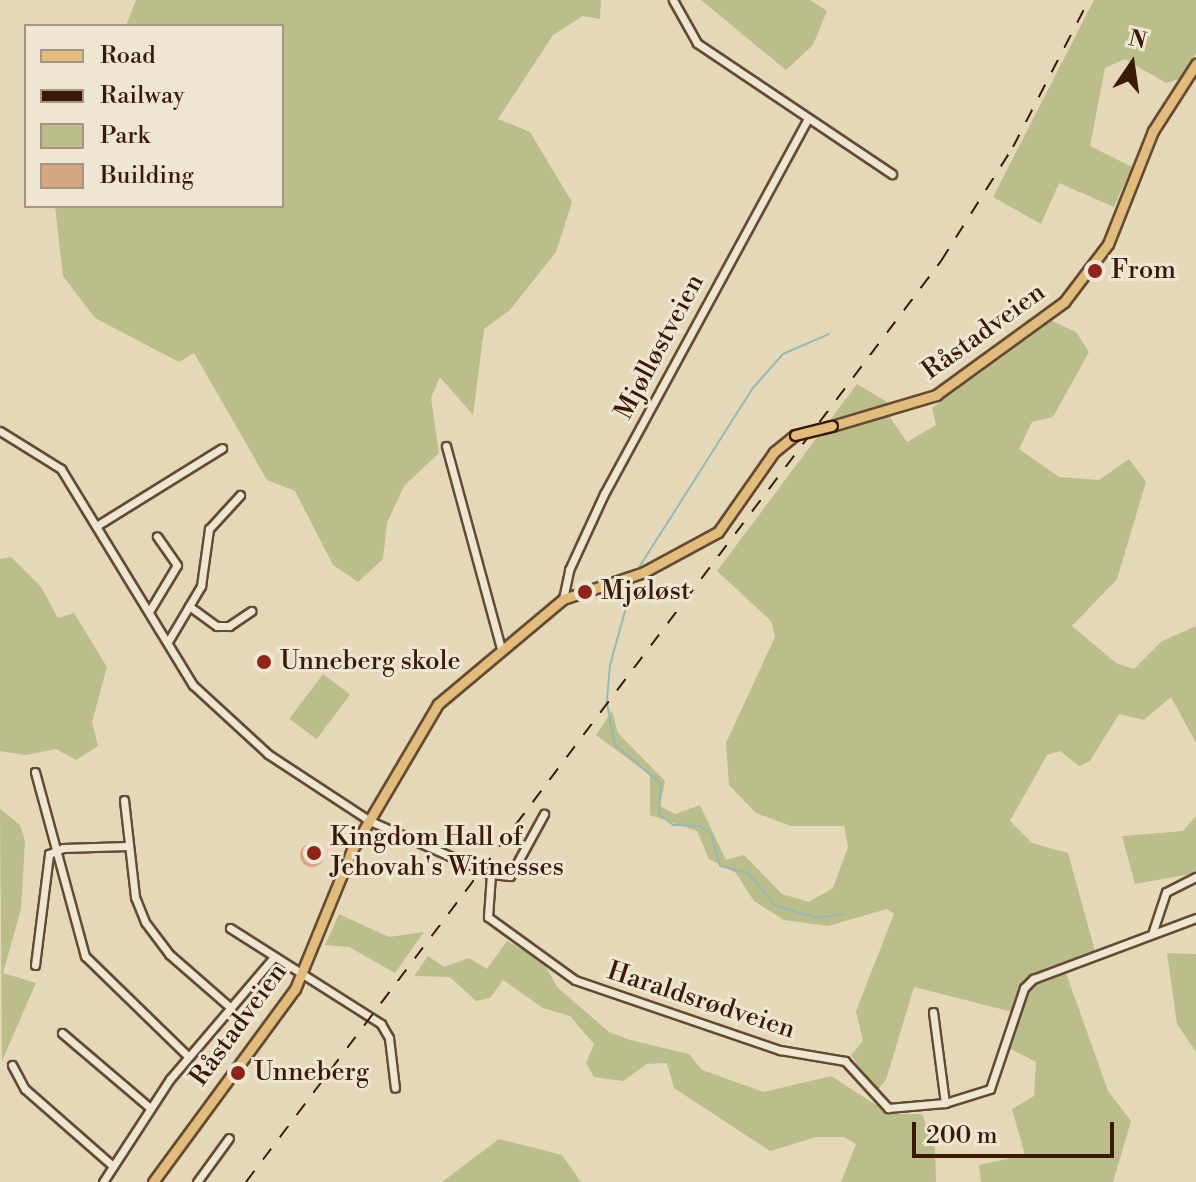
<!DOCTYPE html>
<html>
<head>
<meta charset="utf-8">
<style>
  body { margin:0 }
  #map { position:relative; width:1196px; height:1182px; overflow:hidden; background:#e5d8b9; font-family:"Libre Bodoni",serif }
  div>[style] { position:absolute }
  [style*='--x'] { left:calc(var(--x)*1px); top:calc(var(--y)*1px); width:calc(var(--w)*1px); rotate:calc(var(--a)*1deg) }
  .green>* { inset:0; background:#bbbd8b; transform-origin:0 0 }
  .stream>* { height:2px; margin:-1px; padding:0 1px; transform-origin:1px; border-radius:1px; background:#96b9b4 }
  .building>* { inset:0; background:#d6a684 }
  .round { border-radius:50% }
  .roads { filter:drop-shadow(2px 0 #654a33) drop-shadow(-2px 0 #654a33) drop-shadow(0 2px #654a33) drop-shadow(0 -2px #654a33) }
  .minor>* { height:7px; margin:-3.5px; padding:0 3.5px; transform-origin:3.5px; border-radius:3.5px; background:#eee6d2 }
  .major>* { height:9px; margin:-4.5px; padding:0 4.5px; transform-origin:4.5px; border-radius:4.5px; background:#e2bc7c }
  .rail>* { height:2px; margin-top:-1px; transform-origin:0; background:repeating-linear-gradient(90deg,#3a1a06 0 14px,transparent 0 28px) }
  .bridges { filter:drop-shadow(2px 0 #3a1a06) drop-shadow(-2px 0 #3a1a06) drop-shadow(0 2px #3a1a06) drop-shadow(0 -2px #3a1a06) }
  .major-bridge>* { height:9px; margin:-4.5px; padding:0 4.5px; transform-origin:4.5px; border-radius:4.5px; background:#e2bc7c }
  .dots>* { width:22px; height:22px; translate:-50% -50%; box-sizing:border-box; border:4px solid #eee6d2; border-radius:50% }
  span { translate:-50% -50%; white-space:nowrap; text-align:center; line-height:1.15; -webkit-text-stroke:6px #eee6d2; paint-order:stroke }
  .poi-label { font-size:26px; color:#3a1a06 }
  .left { translate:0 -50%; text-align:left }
  .street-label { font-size:26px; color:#3a1a06 }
  .legend { position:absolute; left:24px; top:24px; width:260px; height:184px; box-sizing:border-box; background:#eee6d2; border:2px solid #a69480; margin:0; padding:10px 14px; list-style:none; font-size:24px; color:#3a1a06 }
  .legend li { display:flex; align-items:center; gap:16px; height:40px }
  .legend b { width:40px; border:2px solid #a69480 }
  .north { position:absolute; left:1092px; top:24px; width:80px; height:80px; -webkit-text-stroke:6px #eee6d2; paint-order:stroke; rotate:13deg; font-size:22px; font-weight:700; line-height:32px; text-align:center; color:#3a1a06 }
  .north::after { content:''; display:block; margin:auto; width:28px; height:36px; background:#3a1a06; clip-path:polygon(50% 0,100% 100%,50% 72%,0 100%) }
  .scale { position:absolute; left:912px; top:1122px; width:202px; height:36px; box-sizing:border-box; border:4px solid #3a1a06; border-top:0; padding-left:10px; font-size:24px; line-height:28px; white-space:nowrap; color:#3a1a06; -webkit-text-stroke:6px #eee6d2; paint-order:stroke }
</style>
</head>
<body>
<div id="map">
  <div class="green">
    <div style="clip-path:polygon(136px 0,601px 0,600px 19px,583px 16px,553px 35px,498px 119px,530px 132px,572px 202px,556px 252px,510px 310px,484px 329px,473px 415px,440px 377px,431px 398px,439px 453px,404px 486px,387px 523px,383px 559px,358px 582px,333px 565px,295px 491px,267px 480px,194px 353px,179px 362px,95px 318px,63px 276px,55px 206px,282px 206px,282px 26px,126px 26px)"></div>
    <div style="clip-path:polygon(701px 0,810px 0,827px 11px,813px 45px,786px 70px)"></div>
    <div style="clip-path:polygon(1094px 0,1196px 0,1196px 53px,1179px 79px,1166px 83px,1125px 59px,1105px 68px,1090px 146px,1132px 167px,1114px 207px,1059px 183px,1041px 224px,993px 197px)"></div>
    <div style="clip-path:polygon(1052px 321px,1076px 332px,1089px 352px,1053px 417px,1032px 422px,1019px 449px,1059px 477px,1099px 480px,1129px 459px,1146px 482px,1117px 579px,1072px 626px,1116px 663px,1134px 669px,1162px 641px,1196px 626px,1196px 743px,1171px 697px,1144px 720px,1119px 714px,1090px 761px,1079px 766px,1060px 751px,1047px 755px,1010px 821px,1032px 843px,1068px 853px,1095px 951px,1065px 970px,1108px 1091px,1131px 1121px,1113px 1182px,981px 1182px,979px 1165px,1025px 1155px,1012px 1109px,1034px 1096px,1036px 1062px,1009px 1048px,1013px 1012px,914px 987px,886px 1080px,876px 1092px,851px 1055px,863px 1041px,856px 1011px,894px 914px,887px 909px,828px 926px,784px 920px,754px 901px,736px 873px,709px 859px,697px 831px,650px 815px,650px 775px,596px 735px,612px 711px,618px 733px,665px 781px,660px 806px,675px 814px,700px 805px,726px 860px,744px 855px,782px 894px,809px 902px,833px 888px,848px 847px,844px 826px,791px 826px,756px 813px,729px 785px,726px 743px,775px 637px,771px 621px,717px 571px,857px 384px,892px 405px,891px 419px,907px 442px,936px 425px,932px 408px)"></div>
    <div style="clip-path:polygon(11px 557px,41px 587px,58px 618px,74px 613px,107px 667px,92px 722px,98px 746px,76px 760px,56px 749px,26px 755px,0 751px,0 559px)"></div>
    <div style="left:323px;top:674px;width:34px;height:56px;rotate:37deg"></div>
    <div style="clip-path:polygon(0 809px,20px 825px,25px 841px,21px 909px,3px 973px,36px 983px,2px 1061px)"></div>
    <div style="clip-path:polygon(1196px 816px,1196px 873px,1135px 884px,1122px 836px,1183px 831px)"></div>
    <div style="clip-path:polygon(339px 914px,389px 937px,424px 932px,395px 973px,349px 947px,325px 945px)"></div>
    <div style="clip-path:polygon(507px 941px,544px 963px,557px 987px,609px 1032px,630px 1040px,689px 1054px,702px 1070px,764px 1092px,831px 1076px,890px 1114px,922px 1114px,935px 1149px,936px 1182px,841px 1182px,856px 1144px,844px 1137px,816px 1137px,770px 1151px,674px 1088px,667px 1063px,647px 1064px,623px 1081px,594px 1077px,586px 1063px,594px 1044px,570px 1016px,543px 1008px,503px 980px,490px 998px,476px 1001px,450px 977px,414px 976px,428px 956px,444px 967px,469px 958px,487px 969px)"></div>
    <div style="clip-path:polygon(1167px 953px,1196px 954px,1196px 1052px,1177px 1024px)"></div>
    <div style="clip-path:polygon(499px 1139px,562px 1155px,581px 1182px,442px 1182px)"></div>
  </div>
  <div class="stream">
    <div style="--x:638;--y:569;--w:214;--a:-57.6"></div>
    <div style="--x:753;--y:388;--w:45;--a:-48.6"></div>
    <div style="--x:783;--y:354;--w:50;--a:-23.5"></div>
    <div style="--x:634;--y:579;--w:89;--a:105.6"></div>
    <div style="--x:610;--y:665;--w:38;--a:95"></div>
    <div style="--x:607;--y:703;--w:43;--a:79.2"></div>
    <div style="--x:615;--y:745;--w:60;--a:40.3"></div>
    <div style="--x:661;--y:784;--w:30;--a:94"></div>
    <div style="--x:659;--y:814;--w:18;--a:38"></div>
    <div style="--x:673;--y:825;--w:27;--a:2"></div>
    <div style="--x:700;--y:826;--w:14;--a:36"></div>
    <div style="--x:711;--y:834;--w:33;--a:74"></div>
    <div style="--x:720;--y:866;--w:29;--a:14"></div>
    <div style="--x:748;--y:873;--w:43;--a:49.7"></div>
    <div style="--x:776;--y:906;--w:43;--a:16.3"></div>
    <div style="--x:817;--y:918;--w:28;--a:-8"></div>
  </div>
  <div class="building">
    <div class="round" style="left:300px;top:843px;width:24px;height:24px"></div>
  </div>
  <div class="roads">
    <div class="minor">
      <div style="--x:673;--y:0;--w:49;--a:60.8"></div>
      <div style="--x:697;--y:43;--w:235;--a:33.9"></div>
      <div style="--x:0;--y:431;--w:72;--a:31.9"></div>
      <div style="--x:61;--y:469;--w:253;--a:58.6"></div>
      <div style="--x:193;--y:685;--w:102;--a:42.6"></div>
      <div style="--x:268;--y:754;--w:122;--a:33.3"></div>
      <div style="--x:370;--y:821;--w:132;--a:23.7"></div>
      <div style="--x:491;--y:874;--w:43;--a:94"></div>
      <div style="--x:488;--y:917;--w:107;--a:35.9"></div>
      <div style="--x:575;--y:980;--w:217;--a:18.9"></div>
      <div style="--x:780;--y:1050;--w:66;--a:9.6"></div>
      <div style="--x:845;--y:1061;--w:64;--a:47.5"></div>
      <div style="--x:888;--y:1108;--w:57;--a:-5"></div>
      <div style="--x:945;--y:1103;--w:47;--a:-17.3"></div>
      <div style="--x:990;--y:1089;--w:107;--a:-71.4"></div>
      <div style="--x:1024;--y:988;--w:13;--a:-45"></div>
      <div style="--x:1033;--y:979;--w:174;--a:-20.5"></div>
      <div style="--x:446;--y:446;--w:210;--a:74.8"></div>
      <div style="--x:98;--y:525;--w:146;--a:-31.8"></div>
      <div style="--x:563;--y:599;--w:30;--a:-78"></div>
      <div style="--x:569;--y:570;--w:84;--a:-65.3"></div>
      <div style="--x:604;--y:494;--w:426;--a:-61.5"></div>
      <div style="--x:189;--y:606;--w:34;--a:36"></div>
      <div style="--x:217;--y:626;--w:12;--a:0"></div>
      <div style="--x:229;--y:626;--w:27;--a:-34"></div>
      <div style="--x:150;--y:610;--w:52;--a:-59"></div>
      <div style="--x:177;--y:565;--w:35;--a:-125"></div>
      <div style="--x:169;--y:640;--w:63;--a:-59.3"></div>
      <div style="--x:201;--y:586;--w:58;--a:-82"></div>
      <div style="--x:209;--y:529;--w:46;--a:-47.6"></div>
      <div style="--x:35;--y:772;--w:191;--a:74.8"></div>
      <div style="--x:85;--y:956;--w:144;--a:44.2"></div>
      <div style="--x:124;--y:800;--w:98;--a:83.5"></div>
      <div style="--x:135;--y:897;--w:27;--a:68"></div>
      <div style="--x:145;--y:922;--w:40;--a:53"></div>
      <div style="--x:169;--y:954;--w:82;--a:41.1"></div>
      <div style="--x:491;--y:874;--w:19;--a:6"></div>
      <div style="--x:510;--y:876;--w:71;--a:-61.3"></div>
      <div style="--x:230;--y:928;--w:179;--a:32.4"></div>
      <div style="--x:381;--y:1024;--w:16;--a:60"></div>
      <div style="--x:389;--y:1038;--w:50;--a:83.2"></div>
      <div style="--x:1153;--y:931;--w:41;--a:-71.6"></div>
      <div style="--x:1166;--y:892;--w:34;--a:-27"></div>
      <div style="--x:35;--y:965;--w:112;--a:-82.8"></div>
      <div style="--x:49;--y:854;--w:15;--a:-23"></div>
      <div style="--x:63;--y:848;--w:65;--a:-1.8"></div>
      <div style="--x:933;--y:1012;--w:92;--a:82.5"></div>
      <div style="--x:62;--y:1033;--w:116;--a:40.4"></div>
      <div style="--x:12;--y:1065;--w:27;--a:62"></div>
      <div style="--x:25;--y:1089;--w:117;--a:41.2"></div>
      <div style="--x:103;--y:1182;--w:123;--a:-57"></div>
      <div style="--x:170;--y:1079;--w:160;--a:-49.6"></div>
      <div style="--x:197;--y:1182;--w:54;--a:-54"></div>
    </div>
    <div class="major">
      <div style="--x:832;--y:426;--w:109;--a:-16.6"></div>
      <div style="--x:936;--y:395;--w:158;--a:-36"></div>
      <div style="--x:1064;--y:302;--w:73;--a:-52.8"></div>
      <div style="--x:1108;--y:244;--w:122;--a:-68.3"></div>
      <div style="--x:1153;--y:131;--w:80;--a:-57.3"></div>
      <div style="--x:153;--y:1182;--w:240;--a:-53.7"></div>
      <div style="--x:295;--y:989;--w:150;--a:-67.7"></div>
      <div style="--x:352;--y:850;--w:169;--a:-59.5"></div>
      <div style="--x:438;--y:704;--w:163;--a:-40"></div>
      <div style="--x:563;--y:599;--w:85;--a:-18.4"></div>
      <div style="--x:644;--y:572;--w:84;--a:-28.4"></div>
      <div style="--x:718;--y:532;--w:98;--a:-55"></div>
      <div style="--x:774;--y:452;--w:27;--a:-39"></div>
    </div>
  </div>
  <div class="rail">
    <div style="--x:246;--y:1182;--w:1154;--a:-52.96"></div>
    <div style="--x:941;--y:261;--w:135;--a:-57.7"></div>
    <div style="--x:1013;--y:147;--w:165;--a:-62.7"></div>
  </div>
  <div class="bridges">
    <div class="major-bridge">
      <div style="--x:795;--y:435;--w:38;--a:-14"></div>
    </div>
  </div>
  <div class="dots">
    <div style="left:1095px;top:271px;background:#8f2418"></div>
    <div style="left:585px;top:592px;background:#8f2418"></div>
    <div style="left:264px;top:662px;background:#8f2418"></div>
    <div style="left:314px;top:853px;background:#8f2418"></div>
    <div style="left:238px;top:1073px;background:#8f2418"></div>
  </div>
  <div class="poi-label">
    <span class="left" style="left:1111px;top:271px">From</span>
    <span class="left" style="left:601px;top:592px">Mjøløst</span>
    <span class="left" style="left:280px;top:662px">Unneberg skole</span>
    <span class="left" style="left:330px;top:853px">Kingdom Hall of<br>Jehovah's Witnesses</span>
    <span class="left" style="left:254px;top:1073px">Unneberg</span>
  </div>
  <div class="street-label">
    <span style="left:984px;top:332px;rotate:-36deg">Råstadveien</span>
    <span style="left:660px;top:347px;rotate:-62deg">Mjølløstveien</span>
    <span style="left:701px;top:1001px;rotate:18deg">Haraldsrødveien</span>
    <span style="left:239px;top:1025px;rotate:-54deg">Råstadveien</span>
  </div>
  <ul class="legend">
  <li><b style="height:10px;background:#e2bc7c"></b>Road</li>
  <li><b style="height:10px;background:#3a1a06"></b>Railway</li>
  <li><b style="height:22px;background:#bbbd8b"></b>Park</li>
  <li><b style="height:22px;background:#d6a684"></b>Building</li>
  </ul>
  <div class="north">N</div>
  <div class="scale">200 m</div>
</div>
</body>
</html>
